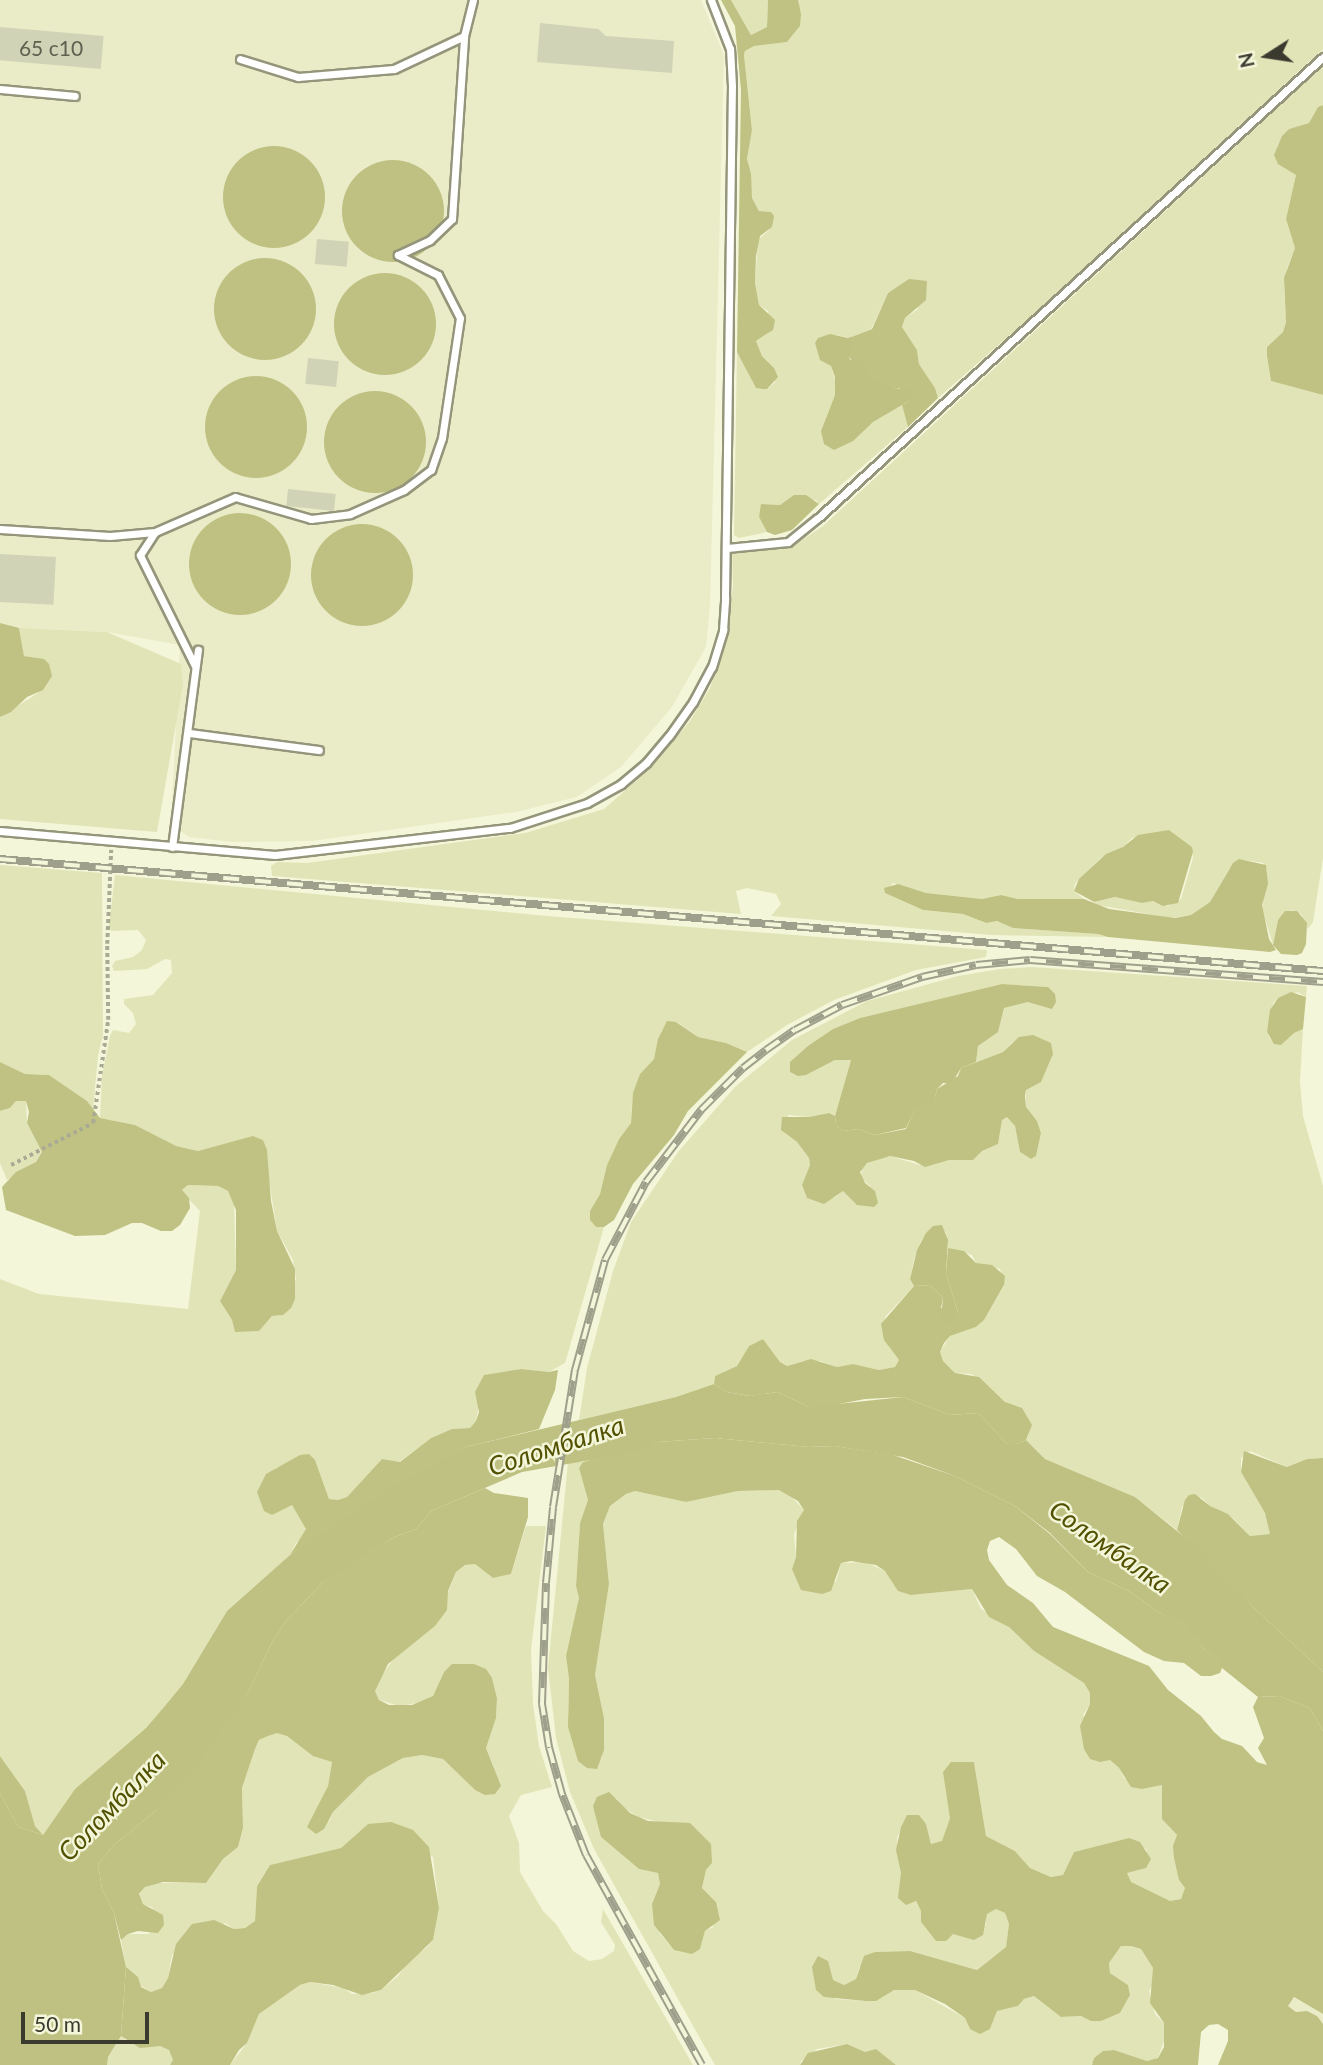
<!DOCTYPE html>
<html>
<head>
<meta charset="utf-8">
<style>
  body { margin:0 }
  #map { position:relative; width:1323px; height:2065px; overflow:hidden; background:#f4f6d9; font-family:Lato,sans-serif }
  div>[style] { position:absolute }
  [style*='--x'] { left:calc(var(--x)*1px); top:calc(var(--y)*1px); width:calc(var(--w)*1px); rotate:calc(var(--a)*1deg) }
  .built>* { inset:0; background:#eaecc7 }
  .green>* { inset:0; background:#e1e4b6 }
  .forest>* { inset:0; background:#bfc282 }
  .water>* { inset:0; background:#bec181 }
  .round { border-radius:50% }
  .building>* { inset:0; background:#d1d3b6; transform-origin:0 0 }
  .path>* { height:3.5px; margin-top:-1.75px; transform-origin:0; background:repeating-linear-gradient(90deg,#a9aa94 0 3.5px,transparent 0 7px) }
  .roads { filter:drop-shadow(2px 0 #94957a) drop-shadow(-2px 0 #94957a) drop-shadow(0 2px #94957a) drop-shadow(0 -2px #94957a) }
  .service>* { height:7px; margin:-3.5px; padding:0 3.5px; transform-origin:3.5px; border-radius:3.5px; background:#fff }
  .rail>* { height:8px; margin-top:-4px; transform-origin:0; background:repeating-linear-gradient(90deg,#f4f6d9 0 16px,#9fa08b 0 32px); box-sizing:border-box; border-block:2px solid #9fa08b }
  span { translate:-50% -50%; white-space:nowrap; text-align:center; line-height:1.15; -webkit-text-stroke:5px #f4f6d9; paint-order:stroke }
  .number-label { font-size:21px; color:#606051 }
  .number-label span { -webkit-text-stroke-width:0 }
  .water-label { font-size:26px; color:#515101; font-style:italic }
  .north { position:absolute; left:1232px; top:21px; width:70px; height:70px; -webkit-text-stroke:5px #f4f6d9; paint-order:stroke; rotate:258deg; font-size:19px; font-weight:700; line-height:28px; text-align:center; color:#3a3a2f }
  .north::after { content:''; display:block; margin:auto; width:24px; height:32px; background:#3a3a2f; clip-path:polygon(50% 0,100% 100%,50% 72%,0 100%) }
  .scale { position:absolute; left:21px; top:2012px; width:128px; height:32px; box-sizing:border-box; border:4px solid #3a3a2f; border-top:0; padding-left:9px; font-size:21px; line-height:24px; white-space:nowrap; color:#3a3a2f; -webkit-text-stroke:5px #f4f6d9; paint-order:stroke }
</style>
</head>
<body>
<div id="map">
  <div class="built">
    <div style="clip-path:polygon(0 0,701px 0,724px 55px,710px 607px,706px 647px,672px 707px,621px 767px,577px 797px,516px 812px,312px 841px,232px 842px,189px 837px,171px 824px,180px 645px,107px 632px,0 627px)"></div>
    <div style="clip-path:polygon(1293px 1997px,1323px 2014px,1323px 2024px,1316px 2016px,1307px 2011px,1297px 2012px,1288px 2006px)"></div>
  </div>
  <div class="green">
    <div style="clip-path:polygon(731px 0,768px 0,767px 27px,751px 35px)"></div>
    <div style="clip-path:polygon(798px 0,1323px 0,1323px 49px,1037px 311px,938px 398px,935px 388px,919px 364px,917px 350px,902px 327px,905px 318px,918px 309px,904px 283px,888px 293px,871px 329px,849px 338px,836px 335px,815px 343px,821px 360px,831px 366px,836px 383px,835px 395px,821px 431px,847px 443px,873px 422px,902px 405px,908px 427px,819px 504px,816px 500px,789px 499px,780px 505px,762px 504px,759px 517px,767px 532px,739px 538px,734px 535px,737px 352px,741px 355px,753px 383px,767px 389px,775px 382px,774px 368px,762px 356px,756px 341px,769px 333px,768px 311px,759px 305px,755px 283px,758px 240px,769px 230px,771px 212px,759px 211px,752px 198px,747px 159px,752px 129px,744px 55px,745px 51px,754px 46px,787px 42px,800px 26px)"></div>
    <div style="clip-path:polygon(1323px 66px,1323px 105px,1318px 107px,1309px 123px,1289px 129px,1277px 146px,1279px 164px,1296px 175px,1286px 219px,1295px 248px,1287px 268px,1284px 287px,1286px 321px,1283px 332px,1267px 347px,1267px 356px,1271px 381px,1323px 395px,1323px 858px,1313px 922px,1308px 929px,1301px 914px,1291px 910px,1278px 920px,1273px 945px,1262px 909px,1267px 870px,1263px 863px,1244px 860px,1229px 869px,1210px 902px,1191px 915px,1171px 918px,1097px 905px,1094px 902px,1115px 897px,1142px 903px,1152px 901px,1168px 906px,1181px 899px,1193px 858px,1192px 847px,1169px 830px,1132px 838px,1123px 847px,1101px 858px,1075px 884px,1074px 891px,1084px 899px,1018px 899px,1001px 895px,982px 899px,926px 893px,893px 883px,885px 893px,923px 910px,963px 914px,985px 923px,997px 921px,1013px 928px,1098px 934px,1108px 937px,991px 935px,771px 916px,781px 904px,776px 894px,747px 888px,736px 891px,741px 914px,272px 876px,271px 866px,277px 862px,307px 863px,525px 833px,604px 809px,652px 767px,690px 721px,710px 688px,725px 641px,733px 587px,732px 551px,793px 546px,823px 526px)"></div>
    <div style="clip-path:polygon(19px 628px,107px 632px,181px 664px,183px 684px,157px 832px,0 819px,0 717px,38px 693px,37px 658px,24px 656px)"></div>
    <div style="clip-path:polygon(0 865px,102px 873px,103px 1036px,98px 1055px,93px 1110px,87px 1101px,49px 1075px,25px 1074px,0 1062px)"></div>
    <div style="clip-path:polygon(115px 875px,547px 916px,987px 950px,986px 957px,916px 970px,834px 1000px,787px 1025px,747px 1052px,726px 1043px,698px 1037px,677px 1022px,662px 1030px,654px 1059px,640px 1074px,632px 1103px,631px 1123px,619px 1139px,607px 1165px,600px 1194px,590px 1211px,590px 1220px,596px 1227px,604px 1227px,565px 1363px,549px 1372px,521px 1369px,484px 1375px,476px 1421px,470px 1428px,452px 1429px,431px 1438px,399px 1462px,382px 1459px,347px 1497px,338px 1500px,329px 1499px,315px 1460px,300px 1455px,284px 1466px,275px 1468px,285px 1507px,292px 1505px,306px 1528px,303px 1538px,296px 1543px,290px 1555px,227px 1611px,183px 1684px,164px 1707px,146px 1728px,75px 1789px,43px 1835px,35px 1826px,25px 1791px,0 1756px,0 1279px,39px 1294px,188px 1309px,200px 1211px,181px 1191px,188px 1185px,218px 1186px,228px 1191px,234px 1199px,236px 1270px,220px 1301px,232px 1320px,235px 1332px,259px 1331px,272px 1316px,283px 1315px,296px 1279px,293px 1260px,277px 1231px,263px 1140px,253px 1137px,198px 1151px,175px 1146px,135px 1125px,100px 1118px,102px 1076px,110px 1036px,113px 1030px,129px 1033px,136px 1024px,133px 1013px,124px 1004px,124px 999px,153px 995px,172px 973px,171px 960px,165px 959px,147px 969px,114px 971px,112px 966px,115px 961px,133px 957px,142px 950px,146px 940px,138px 930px,111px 931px,109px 925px)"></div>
    <div style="clip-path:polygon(evenodd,1032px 967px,1307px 986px,1306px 997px,1298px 992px,1278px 998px,1273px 1003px,1267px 1032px,1270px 1039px,1280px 1045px,1294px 1033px,1303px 1029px,1300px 1082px,1303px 1116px,1323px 1186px,1323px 1458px,1307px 1459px,1287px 1467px,1250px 1451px,1241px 1458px,1241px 1472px,1265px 1513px,1271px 1534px,1250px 1536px,1233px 1518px,1210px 1506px,1201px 1497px,1182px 1507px,1177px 1530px,1135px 1497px,1045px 1459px,1026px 1440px,1029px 1434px,1005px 1402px,985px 1383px,971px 1374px,955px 1373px,943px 1361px,940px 1352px,950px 1336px,976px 1327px,984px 1320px,1004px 1286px,1000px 1269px,976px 1263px,972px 1255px,948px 1248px,946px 1232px,933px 1226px,921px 1241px,914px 1259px,910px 1279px,914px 1286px,885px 1317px,889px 1347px,899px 1360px,895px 1367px,879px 1370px,853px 1364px,837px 1367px,820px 1361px,803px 1361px,787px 1366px,780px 1362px,763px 1339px,749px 1346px,737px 1366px,715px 1376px,714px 1384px,676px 1397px,579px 1420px,587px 1368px,613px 1271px,631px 1222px,678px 1152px,735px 1087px,792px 1040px,867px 1001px,958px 976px,1000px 969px,1032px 967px,1002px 984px,1048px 987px,1028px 1002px,1004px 1008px,998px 1031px,978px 1046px,976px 1062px,1003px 1052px,1013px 1042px,1050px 1061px,1041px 1081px,1026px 1090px,1026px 1108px,1037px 1121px,1041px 1133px,1036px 1156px,1031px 1159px,1020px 1152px,1015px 1126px,1007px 1116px,1002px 1119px,998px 1144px,982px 1151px,973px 1160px,949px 1160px,920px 1165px,890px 1156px,872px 1160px,862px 1167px,861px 1178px,871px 1187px,852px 1200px,843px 1191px,834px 1198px,807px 1198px,802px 1185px,810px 1165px,809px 1158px,797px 1142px,786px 1134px,788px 1115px,809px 1117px,829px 1113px,835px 1116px,851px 1060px,835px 1060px,806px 1075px,817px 1041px,833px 1029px,860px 1018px,1002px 984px)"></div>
    <div style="clip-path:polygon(16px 1101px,26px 1101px,27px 1123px,42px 1152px,36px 1162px,7px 1180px,0 1163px,0 1111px,10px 1108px)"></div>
    <div style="clip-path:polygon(evenodd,568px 1462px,583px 1462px,579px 1468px,588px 1500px,580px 1523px,576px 1586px,579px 1597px,578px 1610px,566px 1656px,569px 1679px,568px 1714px,602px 1759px,604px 1718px,595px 1675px,609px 1584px,603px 1524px,610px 1506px,626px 1494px,635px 1491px,686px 1502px,738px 1491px,779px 1490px,789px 1494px,804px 1510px,794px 1534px,796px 1557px,792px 1569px,836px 1582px,841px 1563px,865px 1562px,885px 1571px,911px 1595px,972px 1589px,981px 1609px,1009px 1627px,1034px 1651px,1084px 1683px,1090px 1693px,1090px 1704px,1083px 1715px,1110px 1760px,1119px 1768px,1124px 1778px,1142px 1789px,1162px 1785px,1169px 1827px,1177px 1835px,1179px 1880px,1185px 1888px,1181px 1899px,1170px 1901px,1159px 1898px,1131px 1883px,1126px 1873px,1146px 1868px,1147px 1850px,1129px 1838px,1074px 1852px,1063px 1875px,1051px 1877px,1030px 1868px,1015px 1851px,986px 1836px,974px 1762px,951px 1762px,950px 1818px,942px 1842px,931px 1844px,926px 1824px,907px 1815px,897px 1838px,901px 1873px,921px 1911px,921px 1922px,936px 1941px,953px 1934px,964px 1936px,986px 1925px,986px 1914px,996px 1909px,1005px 1913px,1009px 1924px,1006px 1947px,977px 1970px,910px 1951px,875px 1952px,859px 1968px,856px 1979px,844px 1985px,833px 1980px,832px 1970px,835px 1999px,866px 2001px,894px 1990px,915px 1990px,965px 2018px,970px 2029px,990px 2029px,997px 2011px,1018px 2006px,1024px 1999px,1034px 1996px,1061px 2017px,1081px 2016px,1101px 2021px,1120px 2013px,1130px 1995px,1128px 1985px,1110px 1973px,1109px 1963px,1121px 1946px,1131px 1946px,1141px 1949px,1153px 1968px,1155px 1980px,1149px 1991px,1155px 2014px,1164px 2023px,1166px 2035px,1158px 2058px,1147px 2061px,1114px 2050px,1103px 2051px,1094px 2058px,1092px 2065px,896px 2065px,876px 2050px,865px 2052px,847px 2044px,817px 2049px,801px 2061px,800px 2065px,715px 2065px,594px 1849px,570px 1792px,556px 1738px,548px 1668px,568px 1462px,616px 1798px,622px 1807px,639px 1817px,670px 1825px,712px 1863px,706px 1870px,702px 1888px,716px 1902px,713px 1927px,705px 1931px,700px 1949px,674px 1950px,660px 1934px,652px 1904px,660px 1884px,658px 1873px,639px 1869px,601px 1837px,616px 1798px)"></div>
    <div style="clip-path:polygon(526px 1526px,546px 1526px,531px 1650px,533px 1704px,539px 1746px,552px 1787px,521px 1795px,509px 1816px,519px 1843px,520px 1872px,543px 1911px,556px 1924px,573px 1951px,589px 1961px,602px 1959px,614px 1951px,615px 1945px,601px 1922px,603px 1909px,693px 2065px,230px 2065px,247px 2043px,259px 2014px,300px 1985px,310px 1982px,343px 1988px,352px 1994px,372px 1993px,381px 1990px,398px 1976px,409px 1960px,426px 1948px,433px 1940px,439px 1908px,433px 1857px,368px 1824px,341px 1848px,270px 1865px,257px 1885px,255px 1921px,245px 1928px,234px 1929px,225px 1923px,172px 1955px,168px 1978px,162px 1988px,151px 1992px,141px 1986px,126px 1967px,121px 1940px,128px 1934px,149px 1934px,153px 1908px,143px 1904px,139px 1895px,145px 1887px,154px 1883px,206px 1883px,223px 1859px,238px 1847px,243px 1828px,242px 1788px,255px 1749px,259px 1740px,277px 1732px,287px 1736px,312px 1755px,332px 1762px,328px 1786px,308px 1827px,329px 1821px,333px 1812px,368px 1777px,403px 1758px,422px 1755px,443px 1759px,475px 1790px,494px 1767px,486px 1748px,496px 1718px,497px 1698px,492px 1678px,444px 1672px,433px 1696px,422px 1702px,400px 1706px,379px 1700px,375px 1691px,377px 1682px,395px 1657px,435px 1626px,456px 1572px,465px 1565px,475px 1564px,493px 1578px,511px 1574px)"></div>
    <div style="clip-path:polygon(121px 2036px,130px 2043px,160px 2046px,169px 2050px,173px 2060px,170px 2065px,107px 2065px,108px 2057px)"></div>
  </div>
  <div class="forest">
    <div style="clip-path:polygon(721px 0,731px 0,751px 35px,767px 27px,768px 0,798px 0,801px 14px,800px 26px,787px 42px,754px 46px,745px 51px,744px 55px,752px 130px,747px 159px,751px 174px,752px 198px,759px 211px,771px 212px,774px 216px,772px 227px,760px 236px,756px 256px,755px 283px,759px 305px,775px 320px,773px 330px,756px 341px,762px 356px,774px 368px,778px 377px,767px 389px,763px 389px,756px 388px,737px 352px,741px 90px,735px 26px)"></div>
    <div style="clip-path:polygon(1323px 105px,1323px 395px,1271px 381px,1267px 356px,1267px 347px,1283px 332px,1286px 322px,1284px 278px,1295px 248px,1286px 219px,1296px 175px,1278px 164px,1274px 155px,1282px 136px,1289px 129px,1309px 123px,1318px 107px)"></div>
    <div style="clip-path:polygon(909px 279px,927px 281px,926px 300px,905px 318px,902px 327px,917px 350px,919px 364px,935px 388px,938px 398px,908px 427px,902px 405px,909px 401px,901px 389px,883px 385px,871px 378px,861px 361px,852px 362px,848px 354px,854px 336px,872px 329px,888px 293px)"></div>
    <div style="clip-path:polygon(794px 495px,806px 495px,819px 504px,792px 530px,775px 535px,767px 532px,759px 517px,761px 504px,780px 505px)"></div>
    <div style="clip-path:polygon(0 623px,19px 628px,24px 656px,44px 659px,49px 664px,52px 676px,43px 690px,27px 697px,11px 712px,0 717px)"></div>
    <div style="clip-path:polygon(1169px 830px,1192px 847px,1193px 852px,1178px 903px,1163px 906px,1153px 901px,1142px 903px,1115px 897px,1094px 902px,1074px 891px,1079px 879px,1106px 854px,1123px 847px,1138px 835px)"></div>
    <div style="clip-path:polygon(1285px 911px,1297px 911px,1307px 923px,1306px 944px,1302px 953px,1297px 955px,1281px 954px,1273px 945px,1278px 920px)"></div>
    <div style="clip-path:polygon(1291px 992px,1306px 997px,1303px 1029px,1294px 1033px,1281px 1045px,1274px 1044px,1267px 1032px,1270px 1010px,1278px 998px)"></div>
    <div style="clip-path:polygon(667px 1021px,676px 1022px,698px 1037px,726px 1043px,747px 1052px,688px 1111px,674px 1135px,633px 1184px,614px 1220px,604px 1227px,596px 1227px,590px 1220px,590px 1211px,600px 1194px,607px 1165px,619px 1139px,631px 1123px,633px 1093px,640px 1074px,654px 1059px,658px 1039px)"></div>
    <div style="clip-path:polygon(1033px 1035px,1051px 1043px,1053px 1054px,1041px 1082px,1026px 1090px,1025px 1096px,1026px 1107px,1037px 1121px,1041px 1133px,1036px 1156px,1031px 1159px,1020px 1152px,1015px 1126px,1007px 1117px,1002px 1120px,998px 1144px,982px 1151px,973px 1160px,949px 1160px,925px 1167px,914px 1161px,890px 1156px,867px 1163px,860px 1172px,865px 1183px,875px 1191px,878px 1203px,874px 1207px,857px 1205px,843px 1191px,824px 1204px,807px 1198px,802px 1185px,810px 1165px,809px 1158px,797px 1142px,781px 1130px,782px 1117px,809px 1117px,829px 1113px,835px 1116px,836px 1125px,843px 1131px,858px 1129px,875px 1135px,906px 1129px,916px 1106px,925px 1106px,935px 1097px,937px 1089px,958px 1076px,961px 1068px,1003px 1052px,1019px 1037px)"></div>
    <div style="clip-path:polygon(0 1062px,25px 1074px,49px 1075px,87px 1101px,100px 1118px,135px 1125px,176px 1146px,198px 1151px,253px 1136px,263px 1140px,267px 1150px,271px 1201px,277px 1231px,295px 1269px,295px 1299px,291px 1308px,283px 1315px,272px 1316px,259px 1331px,235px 1332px,232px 1320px,220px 1301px,236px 1270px,236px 1210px,228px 1191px,218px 1186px,188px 1185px,182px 1190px,189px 1198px,190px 1208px,180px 1225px,172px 1231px,161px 1231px,142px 1223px,132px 1223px,105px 1235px,75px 1236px,6px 1210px,2px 1187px,16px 1172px,36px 1162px,42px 1152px,27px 1123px,29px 1112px,26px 1101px,16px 1101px,10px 1108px,0 1111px)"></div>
    <div style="clip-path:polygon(948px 1248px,964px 1251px,976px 1263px,992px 1265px,1005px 1276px,1004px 1285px,984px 1320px,976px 1327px,950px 1336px,944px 1343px,940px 1352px,943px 1361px,955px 1373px,979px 1377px,1005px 1402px,1022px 1408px,1032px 1425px,1026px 1440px,1017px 1444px,1007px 1444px,978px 1413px,950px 1415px,903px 1397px,865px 1399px,818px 1408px,809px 1407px,777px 1392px,750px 1396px,727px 1392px,714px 1384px,715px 1376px,737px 1366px,749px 1346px,763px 1339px,780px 1362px,787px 1366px,811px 1359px,837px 1367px,853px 1364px,879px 1370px,895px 1367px,899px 1360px,884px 1340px,881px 1324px,914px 1286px,930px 1285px,943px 1298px,941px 1308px,958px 1313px,946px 1273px)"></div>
    <div style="clip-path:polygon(521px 1369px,549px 1372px,558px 1370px,555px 1390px,539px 1429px,466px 1447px,290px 1555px,306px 1529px,292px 1505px,272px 1515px,264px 1511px,257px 1492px,266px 1474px,300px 1455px,309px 1454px,315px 1460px,329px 1499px,338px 1500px,347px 1497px,382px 1459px,400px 1462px,431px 1438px,452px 1429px,470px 1428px,476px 1421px,479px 1412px,475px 1392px,484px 1375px)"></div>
    <div style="clip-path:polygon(715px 1438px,809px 1447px,835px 1446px,893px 1455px,955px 1476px,1015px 1506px,1050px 1534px,1088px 1572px,1129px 1591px,1157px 1611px,1186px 1626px,1203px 1648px,1222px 1661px,1222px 1668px,1220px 1673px,1211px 1676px,1201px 1676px,1184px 1663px,1164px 1661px,1144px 1652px,1065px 1592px,1037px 1576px,1016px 1549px,999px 1537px,990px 1541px,987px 1550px,989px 1560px,1007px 1585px,1033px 1603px,1053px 1627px,1149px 1666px,1168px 1690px,1201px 1716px,1214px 1732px,1222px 1739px,1242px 1746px,1257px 1762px,1267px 1765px,1258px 1748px,1264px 1738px,1253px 1707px,1258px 1697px,1279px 1696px,1310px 1708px,1323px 1731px,1323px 2014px,1294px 1997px,1288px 2006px,1296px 2012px,1307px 2011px,1317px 2016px,1323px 2024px,1323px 2065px,1218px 2065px,1228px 2041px,1228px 2030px,1218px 2024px,1209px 2025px,1201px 2032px,1198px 2065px,1092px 2065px,1094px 2058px,1103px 2051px,1114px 2050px,1147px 2061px,1158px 2058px,1164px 2047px,1164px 2023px,1150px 2003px,1153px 1968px,1141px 1949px,1131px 1946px,1121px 1946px,1109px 1963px,1110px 1973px,1128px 1985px,1130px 1995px,1120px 2013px,1101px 2021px,1091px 2021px,1081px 2016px,1061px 2017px,1034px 1996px,1024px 1999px,1018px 2006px,997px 2011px,990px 2029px,980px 2034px,970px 2029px,965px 2018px,945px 2004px,915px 1990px,894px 1990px,876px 2001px,866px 2001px,824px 1997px,816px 1990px,812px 1967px,818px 1956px,828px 1961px,833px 1980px,844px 1985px,856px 1979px,864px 1956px,875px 1952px,910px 1951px,977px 1970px,1006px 1947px,1009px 1924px,1005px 1913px,996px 1909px,987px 1914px,983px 1935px,974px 1940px,953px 1934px,946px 1941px,936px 1941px,921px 1922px,921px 1911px,916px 1901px,906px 1905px,898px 1898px,901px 1873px,896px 1850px,901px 1827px,907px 1815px,919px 1815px,926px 1824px,931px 1844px,942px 1841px,950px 1818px,943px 1772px,951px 1762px,974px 1762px,986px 1836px,1015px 1851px,1030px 1868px,1051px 1877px,1063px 1875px,1074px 1852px,1129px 1838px,1140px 1842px,1151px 1859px,1146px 1868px,1127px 1873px,1131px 1882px,1170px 1901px,1181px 1899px,1185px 1888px,1179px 1880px,1174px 1858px,1173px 1846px,1177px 1835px,1162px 1819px,1162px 1785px,1142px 1789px,1131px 1787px,1119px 1768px,1110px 1760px,1100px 1762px,1090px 1759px,1084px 1749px,1080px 1726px,1090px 1704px,1090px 1693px,1084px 1683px,1034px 1651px,1009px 1627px,989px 1617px,972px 1589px,911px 1595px,898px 1591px,885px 1571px,876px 1565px,851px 1561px,841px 1563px,831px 1591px,822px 1594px,801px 1590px,792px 1569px,796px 1557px,797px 1521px,804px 1510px,798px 1501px,779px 1490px,738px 1491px,686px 1502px,635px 1491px,626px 1494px,610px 1506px,603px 1524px,609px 1584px,595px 1675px,604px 1718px,604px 1750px,597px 1769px,587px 1768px,578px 1761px,568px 1727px,569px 1679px,566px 1656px,579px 1598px,576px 1586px,580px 1523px,588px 1500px,579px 1468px,583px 1462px,657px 1442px)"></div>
    <div style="clip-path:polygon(1244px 1451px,1287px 1467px,1307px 1459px,1323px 1458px,1323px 1672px,1254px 1608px,1177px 1530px,1185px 1500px,1189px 1495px,1195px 1494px,1210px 1506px,1228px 1514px,1250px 1536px,1270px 1534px,1265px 1513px,1241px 1472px)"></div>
    <div style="clip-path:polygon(485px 1488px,494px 1493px,528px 1498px,528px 1517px,511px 1574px,493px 1578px,475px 1564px,465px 1565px,456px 1572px,448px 1591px,447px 1610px,435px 1626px,388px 1664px,375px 1691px,379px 1700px,389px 1705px,412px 1705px,433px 1696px,444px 1672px,452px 1664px,474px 1664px,486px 1669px,492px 1678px,497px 1698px,496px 1718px,486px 1748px,501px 1786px,495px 1794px,485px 1795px,475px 1790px,443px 1759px,422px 1755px,403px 1758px,368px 1777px,333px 1812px,324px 1829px,316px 1834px,307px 1827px,328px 1786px,332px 1762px,313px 1756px,287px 1736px,277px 1733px,268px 1736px,259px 1740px,255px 1749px,242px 1788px,243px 1828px,238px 1847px,223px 1859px,206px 1883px,163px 1882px,145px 1887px,139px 1894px,143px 1904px,163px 1915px,164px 1925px,158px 1933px,138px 1931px,128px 1934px,121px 1940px,114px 1913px,102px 1889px,98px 1864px,114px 1845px,155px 1811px,249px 1691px,272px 1642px,287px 1620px,322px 1583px,345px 1567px,392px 1538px,416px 1529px,431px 1511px)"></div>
    <div style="clip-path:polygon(0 1756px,25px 1791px,35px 1826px,43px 1835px,18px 1827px,0 1793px)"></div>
    <div style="clip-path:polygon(609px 1792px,630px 1813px,648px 1821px,690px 1823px,711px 1844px,712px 1863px,706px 1870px,702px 1888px,716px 1902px,720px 1920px,705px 1931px,700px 1949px,692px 1954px,674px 1950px,654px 1925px,652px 1904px,660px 1884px,658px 1873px,639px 1869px,601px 1837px,593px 1806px,597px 1797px)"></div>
    <div style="clip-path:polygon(391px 1822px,413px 1830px,429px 1847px,439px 1908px,433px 1940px,381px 1990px,362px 1995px,333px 1985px,310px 1982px,300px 1985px,259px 2014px,247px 2043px,239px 2050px,230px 2065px,170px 2065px,173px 2060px,169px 2050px,160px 2046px,140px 2048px,121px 2036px,126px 1967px,138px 1977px,141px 1987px,151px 1992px,162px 1988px,168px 1978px,176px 1944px,192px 1924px,214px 1920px,234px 1929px,245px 1928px,255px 1921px,257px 1886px,270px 1865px,341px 1848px,368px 1824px)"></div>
    <div style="clip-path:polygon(847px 2044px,865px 2052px,876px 2049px,896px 2065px,800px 2065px,808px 2053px)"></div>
  </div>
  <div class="water">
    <div class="round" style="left:223px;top:146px;width:102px;height:102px"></div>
    <div class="round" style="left:342px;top:160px;width:102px;height:102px"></div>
    <div class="round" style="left:214px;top:258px;width:102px;height:102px"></div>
    <div class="round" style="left:334px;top:273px;width:102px;height:102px"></div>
    <div style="clip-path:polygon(830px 334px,848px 338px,854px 336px,849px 354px,850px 360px,864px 361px,873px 379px,899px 389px,911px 388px,914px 392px,909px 401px,873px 422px,853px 441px,834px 450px,824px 444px,821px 431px,835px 395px,835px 377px,831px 366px,820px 360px,815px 343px,818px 338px)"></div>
    <div class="round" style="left:205px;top:376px;width:102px;height:102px"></div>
    <div class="round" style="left:324px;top:391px;width:102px;height:102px"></div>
    <div class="round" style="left:189px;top:513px;width:102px;height:102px"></div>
    <div class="round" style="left:311px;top:524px;width:102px;height:102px"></div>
    <div style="clip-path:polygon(1239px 859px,1266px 865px,1268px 884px,1262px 905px,1269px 939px,1276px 950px,1270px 952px,1108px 937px,1098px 934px,1013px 928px,997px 921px,986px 923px,963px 914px,923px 910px,885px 893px,884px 888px,898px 884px,926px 893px,982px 899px,1001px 895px,1018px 899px,1084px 899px,1109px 909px,1175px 918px,1191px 915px,1210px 902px,1233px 863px)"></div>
    <div style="clip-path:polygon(1002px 984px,1048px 987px,1055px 994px,1056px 1002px,1052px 1009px,1028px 1002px,1004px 1008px,998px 1032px,978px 1046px,976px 1062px,961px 1068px,952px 1083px,943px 1083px,937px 1089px,933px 1105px,916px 1107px,906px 1128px,875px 1135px,858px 1129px,843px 1131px,836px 1125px,835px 1116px,851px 1060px,835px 1060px,806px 1075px,798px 1076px,790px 1072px,790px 1062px,808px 1046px,833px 1029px,860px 1018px)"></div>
    <div style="clip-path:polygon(942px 1225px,948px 1240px,946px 1273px,958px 1313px,956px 1321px,948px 1323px,941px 1318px,943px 1298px,930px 1285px,914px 1286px,910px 1279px,917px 1250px,926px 1233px,933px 1226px)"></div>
    <div style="clip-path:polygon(714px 1384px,727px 1392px,749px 1396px,777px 1392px,809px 1407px,903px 1397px,950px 1415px,978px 1413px,1007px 1444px,1017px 1444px,1026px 1440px,1045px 1459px,1135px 1497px,1198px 1548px,1254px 1608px,1323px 1672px,1323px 1731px,1310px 1708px,1279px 1696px,1258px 1697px,1222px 1668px,1221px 1661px,1203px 1648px,1185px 1626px,1157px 1611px,1129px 1591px,1088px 1572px,1050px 1533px,1015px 1506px,955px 1476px,903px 1457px,835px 1446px,809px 1447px,715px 1438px,657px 1442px,625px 1454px,522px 1472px,431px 1511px,416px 1529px,392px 1538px,322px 1583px,287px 1620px,272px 1642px,249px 1691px,192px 1773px,155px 1811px,114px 1845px,98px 1864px,102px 1889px,114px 1913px,126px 1967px,121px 2036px,108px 2057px,107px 2065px,0 2065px,0 1793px,18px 1827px,43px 1835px,75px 1789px,146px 1728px,164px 1707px,183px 1684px,227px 1611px,290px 1555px,389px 1488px,466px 1447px,676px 1397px)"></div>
  </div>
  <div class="building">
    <div style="clip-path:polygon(540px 23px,598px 29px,606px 36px,674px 41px,672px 73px,537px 62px)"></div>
    <div style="left:0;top:27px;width:104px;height:33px;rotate:5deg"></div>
    <div style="left:317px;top:239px;width:32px;height:25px;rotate:5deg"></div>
    <div style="left:308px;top:358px;width:31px;height:26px;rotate:6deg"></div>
    <div style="left:288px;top:489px;width:48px;height:17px;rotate:6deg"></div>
    <div style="left:0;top:554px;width:56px;height:48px;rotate:3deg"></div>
  </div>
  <div class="path">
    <div style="--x:11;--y:1165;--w:92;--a:-27.1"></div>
    <div style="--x:93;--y:1123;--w:104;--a:-81.7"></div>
    <div style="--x:108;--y:1020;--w:76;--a:-90.8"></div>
    <div style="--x:107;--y:944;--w:94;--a:-87.6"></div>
  </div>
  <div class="roads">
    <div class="service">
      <div style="--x:240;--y:59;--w:61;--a:17.2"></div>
      <div style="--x:298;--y:77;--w:96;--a:-4.8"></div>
      <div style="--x:394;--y:69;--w:77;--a:-25.2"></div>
      <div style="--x:0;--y:89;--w:75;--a:5.3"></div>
      <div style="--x:0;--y:529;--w:110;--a:3.6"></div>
      <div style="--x:110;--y:536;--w:45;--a:-5.1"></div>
      <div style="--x:727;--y:548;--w:61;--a:-5.6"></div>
      <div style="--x:788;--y:542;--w:38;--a:-39"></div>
      <div style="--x:818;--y:518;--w:684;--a:-42.39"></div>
      <div style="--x:195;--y:666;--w:124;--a:-116.4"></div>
      <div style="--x:140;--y:555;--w:27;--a:-57"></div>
      <div style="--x:155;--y:532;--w:87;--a:-23.6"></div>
      <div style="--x:235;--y:497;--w:79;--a:16.1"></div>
      <div style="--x:311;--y:519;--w:39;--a:-7"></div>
      <div style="--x:350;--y:514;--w:59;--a:-24"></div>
      <div style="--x:404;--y:490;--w:34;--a:-37"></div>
      <div style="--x:431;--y:470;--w:34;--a:-71"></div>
      <div style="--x:442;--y:438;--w:121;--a:-81.5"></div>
      <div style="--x:460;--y:318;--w:48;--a:-117.1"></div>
      <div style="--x:438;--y:275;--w:45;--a:-153.4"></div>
      <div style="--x:398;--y:255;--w:35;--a:-25"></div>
      <div style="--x:430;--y:240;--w:30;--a:-44"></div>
      <div style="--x:452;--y:219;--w:183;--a:-86.2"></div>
      <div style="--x:464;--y:36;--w:37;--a:-76"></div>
      <div style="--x:189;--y:733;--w:131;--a:7.5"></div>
      <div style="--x:0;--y:831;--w:276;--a:5"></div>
      <div style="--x:275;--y:855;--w:237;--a:-6.6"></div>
      <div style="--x:510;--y:828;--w:81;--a:-18"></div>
      <div style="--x:587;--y:803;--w:39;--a:-29"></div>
      <div style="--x:621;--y:784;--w:33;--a:-40"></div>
      <div style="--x:646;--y:763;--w:35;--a:-50"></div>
      <div style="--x:669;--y:736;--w:42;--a:-54.8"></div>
      <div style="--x:693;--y:702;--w:40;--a:-62"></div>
      <div style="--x:712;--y:667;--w:39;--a:-73"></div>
      <div style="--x:723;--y:630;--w:32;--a:-86"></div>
      <div style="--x:725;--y:598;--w:512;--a:-89.22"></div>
      <div style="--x:732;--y:86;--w:37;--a:-93"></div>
      <div style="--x:730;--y:49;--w:53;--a:-111.2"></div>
      <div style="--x:172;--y:847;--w:199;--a:-82.5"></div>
    </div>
  </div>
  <div class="rail">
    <div style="--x:0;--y:859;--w:1328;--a:4.84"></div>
    <div style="--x:702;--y:2065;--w:240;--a:-118.9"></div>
    <div style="--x:586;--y:1855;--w:66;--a:-111.5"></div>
    <div style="--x:562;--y:1794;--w:49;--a:-105.5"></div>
    <div style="--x:549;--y:1747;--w:44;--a:-99.2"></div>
    <div style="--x:542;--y:1704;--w:121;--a:-88.1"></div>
    <div style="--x:546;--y:1583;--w:76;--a:-84.7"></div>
    <div style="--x:553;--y:1507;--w:139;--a:-80.9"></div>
    <div style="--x:575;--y:1370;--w:114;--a:-74.7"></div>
    <div style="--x:605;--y:1260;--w:88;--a:-62.3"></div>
    <div style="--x:646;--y:1182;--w:91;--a:-52.6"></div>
    <div style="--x:701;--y:1110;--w:59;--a:-45"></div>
    <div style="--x:743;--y:1068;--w:29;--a:-38"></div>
    <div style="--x:766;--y:1050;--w:35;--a:-35"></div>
    <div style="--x:795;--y:1030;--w:53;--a:-28"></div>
    <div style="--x:842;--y:1005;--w:85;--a:-19.3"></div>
    <div style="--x:922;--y:977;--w:55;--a:-12.5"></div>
    <div style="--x:976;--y:965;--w:54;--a:-5.3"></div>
    <div style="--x:1030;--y:960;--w:294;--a:4.3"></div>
  </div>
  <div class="number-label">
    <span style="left:51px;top:48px">65 с10</span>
  </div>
  <div class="water-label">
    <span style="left:556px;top:1446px;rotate:-18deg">Соломбалка</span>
    <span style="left:1110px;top:1547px;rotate:35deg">Соломбалка</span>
    <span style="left:112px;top:1806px;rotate:-46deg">Соломбалка</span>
  </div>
  <div class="north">N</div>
  <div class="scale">50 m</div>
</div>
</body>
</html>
